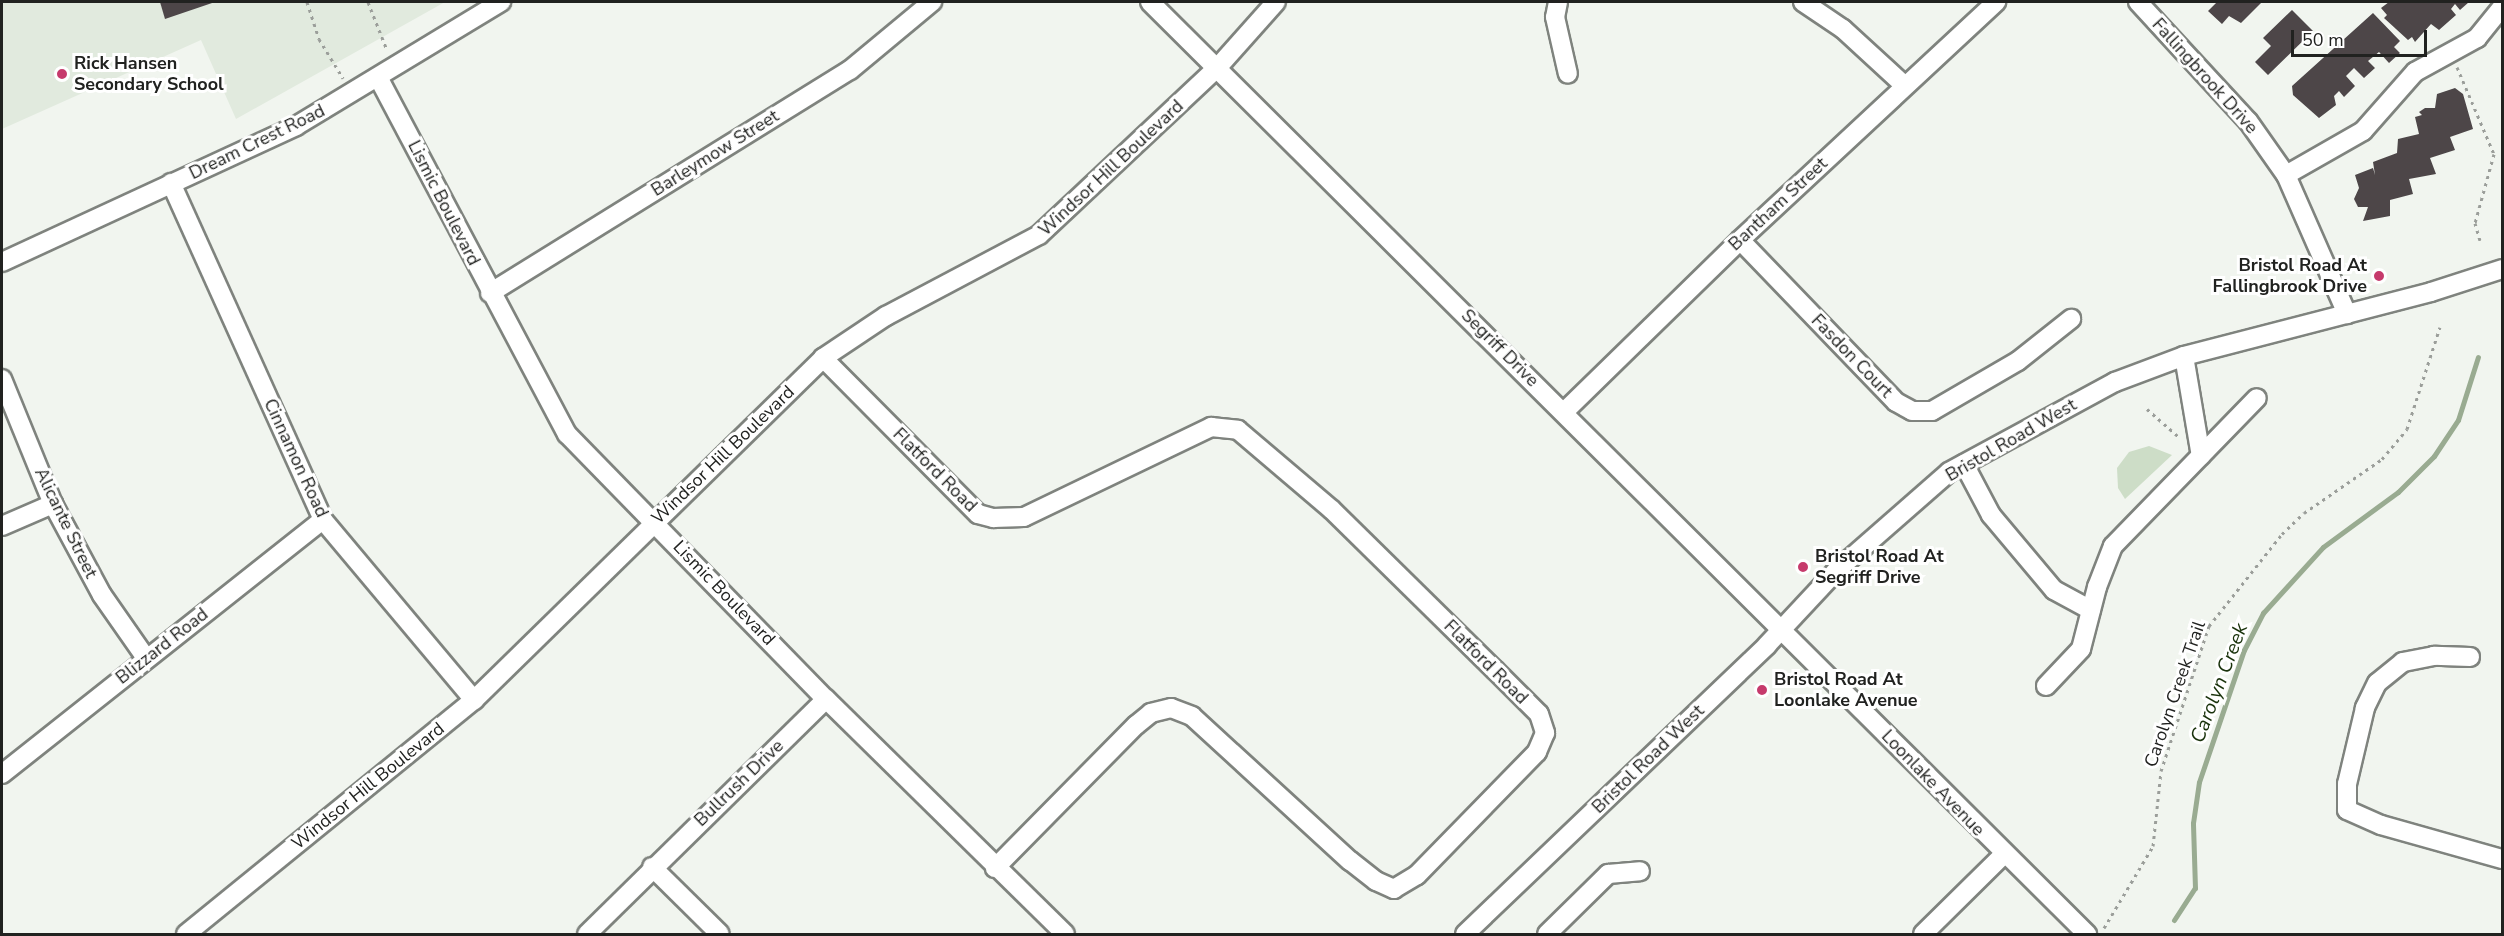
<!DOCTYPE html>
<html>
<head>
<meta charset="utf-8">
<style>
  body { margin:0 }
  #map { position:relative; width:2504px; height:936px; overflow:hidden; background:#f1f5ef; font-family:"Nunito Sans",sans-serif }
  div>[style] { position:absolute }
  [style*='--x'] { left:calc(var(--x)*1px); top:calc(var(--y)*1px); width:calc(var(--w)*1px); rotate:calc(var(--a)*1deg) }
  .built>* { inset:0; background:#e1eade }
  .green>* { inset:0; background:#cdddc7 }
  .stream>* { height:5px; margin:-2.5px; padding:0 2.5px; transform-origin:2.5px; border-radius:2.5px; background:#99ab91 }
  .building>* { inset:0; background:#4d4648 }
  .path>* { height:3px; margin-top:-1.5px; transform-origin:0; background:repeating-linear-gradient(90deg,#9b9e9a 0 3px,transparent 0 7.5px) }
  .roads { filter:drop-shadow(2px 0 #7f837e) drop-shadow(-2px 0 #7f837e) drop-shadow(0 2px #7f837e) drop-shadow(0 -2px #7f837e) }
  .minor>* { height:18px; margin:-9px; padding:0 9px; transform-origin:9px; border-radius:9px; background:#fff }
  .dots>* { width:16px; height:16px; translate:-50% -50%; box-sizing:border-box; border:3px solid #fff; border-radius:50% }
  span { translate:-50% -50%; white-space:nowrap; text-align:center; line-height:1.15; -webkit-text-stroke:6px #fff; paint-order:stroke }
  .poi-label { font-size:18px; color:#212220; font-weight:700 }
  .left { translate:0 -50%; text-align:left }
  .right { translate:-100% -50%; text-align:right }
  .street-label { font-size:18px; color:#212220 }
  .water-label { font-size:20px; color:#19320b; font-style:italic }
  .frame { position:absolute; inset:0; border:3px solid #212220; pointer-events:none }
  .scale { position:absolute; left:2291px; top:30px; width:136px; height:27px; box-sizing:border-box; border:3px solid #212220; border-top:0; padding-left:8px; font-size:18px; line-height:21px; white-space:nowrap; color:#212220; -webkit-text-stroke:4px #fff; paint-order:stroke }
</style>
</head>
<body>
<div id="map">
  <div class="built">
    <div style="clip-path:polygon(2px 2px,445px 2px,236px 119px,201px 40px,2px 129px)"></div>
  </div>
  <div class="green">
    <div style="clip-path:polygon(2149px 446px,2172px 455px,2125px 499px,2118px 488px,2117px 468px,2129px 452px)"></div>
  </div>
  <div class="stream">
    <div style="--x:2174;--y:920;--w:38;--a:-57"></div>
    <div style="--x:2195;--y:888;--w:65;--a:-91.8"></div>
    <div style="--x:2193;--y:823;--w:41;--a:-81.7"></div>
    <div style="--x:2199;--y:782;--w:139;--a:-71.2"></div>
    <div style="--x:2244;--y:650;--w:42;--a:-62.8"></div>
    <div style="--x:2263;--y:613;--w:89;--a:-47.7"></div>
    <div style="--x:2323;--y:547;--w:93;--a:-36.3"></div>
    <div style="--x:2398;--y:492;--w:51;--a:-45"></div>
    <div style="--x:2434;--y:456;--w:43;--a:-56.3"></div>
    <div style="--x:2458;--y:420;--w:66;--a:-72.4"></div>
  </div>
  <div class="building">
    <div style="clip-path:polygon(160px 2px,215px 2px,165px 19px)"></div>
    <div style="clip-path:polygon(2217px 2px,2262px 2px,2241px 23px,2229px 16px,2222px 24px,2208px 11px)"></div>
    <div style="clip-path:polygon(2389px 2px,2469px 2px,2460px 10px,2455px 4px,2451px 9px,2456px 15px,2439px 30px,2431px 24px,2415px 42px,2412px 37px,2408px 40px,2384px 18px,2387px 15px,2381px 8px)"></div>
    <div style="clip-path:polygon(2292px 10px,2313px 31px,2268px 75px,2255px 62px,2271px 46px,2263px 38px)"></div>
    <div style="clip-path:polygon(2373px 13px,2400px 41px,2394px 47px,2400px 53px,2389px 63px,2379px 52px,2368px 61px,2375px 68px,2364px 78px,2354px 68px,2346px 76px,2355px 86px,2344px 97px,2339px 91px,2334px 96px,2336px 105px,2319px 118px,2293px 95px,2292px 86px)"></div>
    <div style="clip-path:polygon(2455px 88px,2463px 94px,2473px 129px,2450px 137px,2455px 150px,2430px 158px,2436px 174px,2409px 179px,2413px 194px,2390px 200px,2390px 216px,2363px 221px,2368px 207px,2358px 207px,2354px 199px,2359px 188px,2355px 175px,2373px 168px,2375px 175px,2373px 162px,2397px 153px,2398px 139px,2419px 134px,2415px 117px,2422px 115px,2419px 112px,2425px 108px,2435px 108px,2437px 94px)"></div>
  </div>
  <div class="path">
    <div style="--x:307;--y:2;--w:39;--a:72"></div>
    <div style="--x:319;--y:39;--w:46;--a:58.4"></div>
    <div style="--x:368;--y:2;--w:52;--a:68.4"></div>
    <div style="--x:2457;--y:67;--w:95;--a:67"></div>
    <div style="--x:2494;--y:154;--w:72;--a:105.4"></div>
    <div style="--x:2475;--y:223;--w:18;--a:74"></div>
    <div style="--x:2147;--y:409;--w:43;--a:41.2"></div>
    <div style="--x:2104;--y:928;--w:96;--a:-59.1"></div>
    <div style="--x:2153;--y:846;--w:75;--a:-83.9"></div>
    <div style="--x:2161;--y:771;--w:153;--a:-71.7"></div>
    <div style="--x:2209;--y:626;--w:117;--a:-51.6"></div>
    <div style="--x:2282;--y:534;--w:30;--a:-44"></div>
    <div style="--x:2304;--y:513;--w:95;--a:-34.7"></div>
    <div style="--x:2382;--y:459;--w:39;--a:-50"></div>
    <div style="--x:2407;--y:429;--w:107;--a:-72.1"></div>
  </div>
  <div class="roads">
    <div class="minor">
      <div style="--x:1150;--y:2;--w:1322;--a:44.85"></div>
      <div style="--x:1558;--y:2;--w:15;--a:101"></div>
      <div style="--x:1555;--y:17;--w:58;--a:77.2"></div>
      <div style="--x:1803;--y:2;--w:48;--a:34"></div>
      <div style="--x:1843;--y:29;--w:83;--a:42.6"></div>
      <div style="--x:2138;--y:2;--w:162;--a:47.3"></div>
      <div style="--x:2248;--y:121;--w:66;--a:54.9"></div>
      <div style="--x:2286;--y:175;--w:152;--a:66.3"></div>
      <div style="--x:379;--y:79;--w:402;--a:62.1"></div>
      <div style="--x:567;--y:434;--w:371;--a:45.7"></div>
      <div style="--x:826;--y:699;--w:335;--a:44.5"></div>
      <div style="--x:2286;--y:175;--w:89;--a:-29.7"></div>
      <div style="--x:2363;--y:131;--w:79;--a:-48.6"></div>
      <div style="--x:2415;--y:72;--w:71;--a:-28.7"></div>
      <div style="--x:2477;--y:38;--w:40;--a:-51"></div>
      <div style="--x:171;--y:183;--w:370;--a:65.7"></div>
      <div style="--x:323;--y:520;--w:235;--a:50"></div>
      <div style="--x:1740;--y:240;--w:225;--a:46.1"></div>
      <div style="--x:1896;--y:402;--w:18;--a:29"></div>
      <div style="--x:1912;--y:411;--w:20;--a:0"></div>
      <div style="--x:1932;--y:411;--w:99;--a:-30.2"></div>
      <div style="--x:2018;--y:361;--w:68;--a:-38.4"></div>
      <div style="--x:2;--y:262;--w:324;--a:-24.8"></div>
      <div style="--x:296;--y:126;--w:240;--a:-31.2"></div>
      <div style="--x:490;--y:293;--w:423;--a:-31.8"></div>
      <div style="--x:850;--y:70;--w:107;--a:-39.7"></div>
      <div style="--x:2184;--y:356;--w:101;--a:80.4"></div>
      <div style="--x:823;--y:358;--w:220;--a:45.2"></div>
      <div style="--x:978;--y:514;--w:16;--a:15"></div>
      <div style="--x:993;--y:518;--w:31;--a:-2"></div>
      <div style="--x:1024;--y:517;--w:208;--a:-25.7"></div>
      <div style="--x:1211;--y:427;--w:27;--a:6"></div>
      <div style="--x:1238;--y:430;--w:123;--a:40.4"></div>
      <div style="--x:1332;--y:510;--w:228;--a:44.5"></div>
      <div style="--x:1495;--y:670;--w:62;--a:45"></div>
      <div style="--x:1539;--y:714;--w:20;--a:72"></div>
      <div style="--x:1545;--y:733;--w:21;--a:113"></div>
      <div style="--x:1537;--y:752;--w:172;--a:134.3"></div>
      <div style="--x:1417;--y:875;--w:27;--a:149"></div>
      <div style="--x:1394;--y:889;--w:20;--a:-156"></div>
      <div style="--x:1376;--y:881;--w:33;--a:-142"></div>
      <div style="--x:1350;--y:861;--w:214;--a:-137.5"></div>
      <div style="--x:1192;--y:716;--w:22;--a:-159"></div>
      <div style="--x:1171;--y:708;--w:21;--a:166"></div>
      <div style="--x:1151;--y:713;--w:19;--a:141"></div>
      <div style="--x:1136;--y:725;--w:201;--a:134.6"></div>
      <div style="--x:2;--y:379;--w:135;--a:67.8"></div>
      <div style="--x:53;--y:504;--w:103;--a:61.7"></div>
      <div style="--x:102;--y:595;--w:77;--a:55.1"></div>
      <div style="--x:1564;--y:412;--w:246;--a:-44.3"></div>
      <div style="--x:1740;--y:240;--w:350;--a:-42.9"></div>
      <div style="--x:1964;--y:464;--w:58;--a:62.1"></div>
      <div style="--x:1991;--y:515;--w:98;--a:50"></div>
      <div style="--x:2054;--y:590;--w:42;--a:28.4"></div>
      <div style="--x:2;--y:526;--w:56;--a:-23.3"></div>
      <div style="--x:2470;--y:657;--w:36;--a:-178"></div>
      <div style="--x:2434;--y:656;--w:32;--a:169"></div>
      <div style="--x:2403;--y:662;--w:33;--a:141"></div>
      <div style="--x:2377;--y:683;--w:28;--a:116"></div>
      <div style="--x:2365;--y:708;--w:78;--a:103.3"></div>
      <div style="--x:2347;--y:784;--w:26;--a:90"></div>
      <div style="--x:2347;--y:810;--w:37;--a:24"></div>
      <div style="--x:2381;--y:825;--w:126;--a:15.7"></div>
      <div style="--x:2046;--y:686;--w:51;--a:-46.6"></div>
      <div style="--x:2081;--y:649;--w:64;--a:-75.5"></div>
      <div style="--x:2097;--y:587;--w:44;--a:-68.7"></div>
      <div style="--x:2113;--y:546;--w:206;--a:-45.8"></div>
      <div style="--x:2;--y:774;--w:409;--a:-38.4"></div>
      <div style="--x:652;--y:867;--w:95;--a:44.6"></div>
      <div style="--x:186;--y:934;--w:371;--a:-39.1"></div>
      <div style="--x:474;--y:700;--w:489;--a:-44.4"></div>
      <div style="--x:823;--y:358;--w:76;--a:-33.7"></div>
      <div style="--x:886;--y:316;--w:173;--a:-27.9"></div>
      <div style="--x:1039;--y:235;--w:245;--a:-43.2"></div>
      <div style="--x:1218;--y:67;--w:87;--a:-48.3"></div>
      <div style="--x:587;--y:934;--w:335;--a:-44.5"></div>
      <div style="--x:1465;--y:934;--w:418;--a:-43.7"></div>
      <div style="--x:1767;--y:645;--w:101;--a:-47"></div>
      <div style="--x:1836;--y:571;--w:150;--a:-41.2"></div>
      <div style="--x:1949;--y:472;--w:189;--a:-28.5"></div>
      <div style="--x:2115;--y:382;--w:74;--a:-20.6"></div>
      <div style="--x:2184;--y:356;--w:255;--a:-14.5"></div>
      <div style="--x:2431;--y:292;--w:75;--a:-17.9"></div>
      <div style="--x:1547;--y:934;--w:86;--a:-44.5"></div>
      <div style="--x:1608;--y:874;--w:32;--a:-5"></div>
      <div style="--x:1923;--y:934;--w:112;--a:-44.6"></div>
    </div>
  </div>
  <div class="dots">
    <div style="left:62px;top:74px;background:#c63a6c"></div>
    <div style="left:2379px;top:276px;background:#c63a6c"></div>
    <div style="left:1803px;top:567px;background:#c63a6c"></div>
    <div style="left:1762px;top:690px;background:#c63a6c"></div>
  </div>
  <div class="poi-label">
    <span class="left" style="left:74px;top:74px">Rick Hansen<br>Secondary School</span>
    <span class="right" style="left:2367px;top:276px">Bristol Road At<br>Fallingbrook Drive</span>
    <span class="left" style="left:1815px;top:567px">Bristol Road At<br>Segriff Drive</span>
    <span class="left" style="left:1774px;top:690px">Bristol Road At<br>Loonlake Avenue</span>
  </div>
  <div class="street-label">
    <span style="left:2205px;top:76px;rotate:48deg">Fallingbrook Drive</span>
    <span style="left:257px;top:142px;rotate:-26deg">Dream Crest Road</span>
    <span style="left:715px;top:153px;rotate:-32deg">Barleymow Street</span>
    <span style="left:1111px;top:168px;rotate:-43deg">Windsor Hill Boulevard</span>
    <span style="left:444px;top:203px;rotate:63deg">Lismic Boulevard</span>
    <span style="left:1778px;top:204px;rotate:-43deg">Bantham Street</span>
    <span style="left:1500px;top:348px;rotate:45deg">Segriff Drive</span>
    <span style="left:1852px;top:356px;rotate:46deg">Fasdon Court</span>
    <span style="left:2011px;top:440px;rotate:-30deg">Bristol Road West</span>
    <span style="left:723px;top:455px;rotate:-44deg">Windsor Hill Boulevard</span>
    <span style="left:296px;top:458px;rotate:65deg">Cinnamon Road</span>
    <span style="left:935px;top:470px;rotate:45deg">Flatford Road</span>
    <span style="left:66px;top:523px;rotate:64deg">Alicante Street</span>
    <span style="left:724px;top:593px;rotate:46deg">Lismic Boulevard</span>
    <span style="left:162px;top:646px;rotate:-38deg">Blizzard Road</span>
    <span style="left:1486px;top:662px;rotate:45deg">Flatford Road</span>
    <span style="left:2175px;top:694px;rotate:-71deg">Carolyn Creek Trail</span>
    <span style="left:1648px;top:759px;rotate:-44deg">Bristol Road West</span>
    <span style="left:739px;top:783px;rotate:-44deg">Bullrush Drive</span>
    <span style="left:1933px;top:783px;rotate:46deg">Loonlake Avenue</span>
    <span style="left:368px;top:786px;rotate:-39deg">Windsor Hill Boulevard</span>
  </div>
  <div class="water-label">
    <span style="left:2219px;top:683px;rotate:-69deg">Carolyn Creek</span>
  </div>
  <div class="frame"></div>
  <div class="scale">50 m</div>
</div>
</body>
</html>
